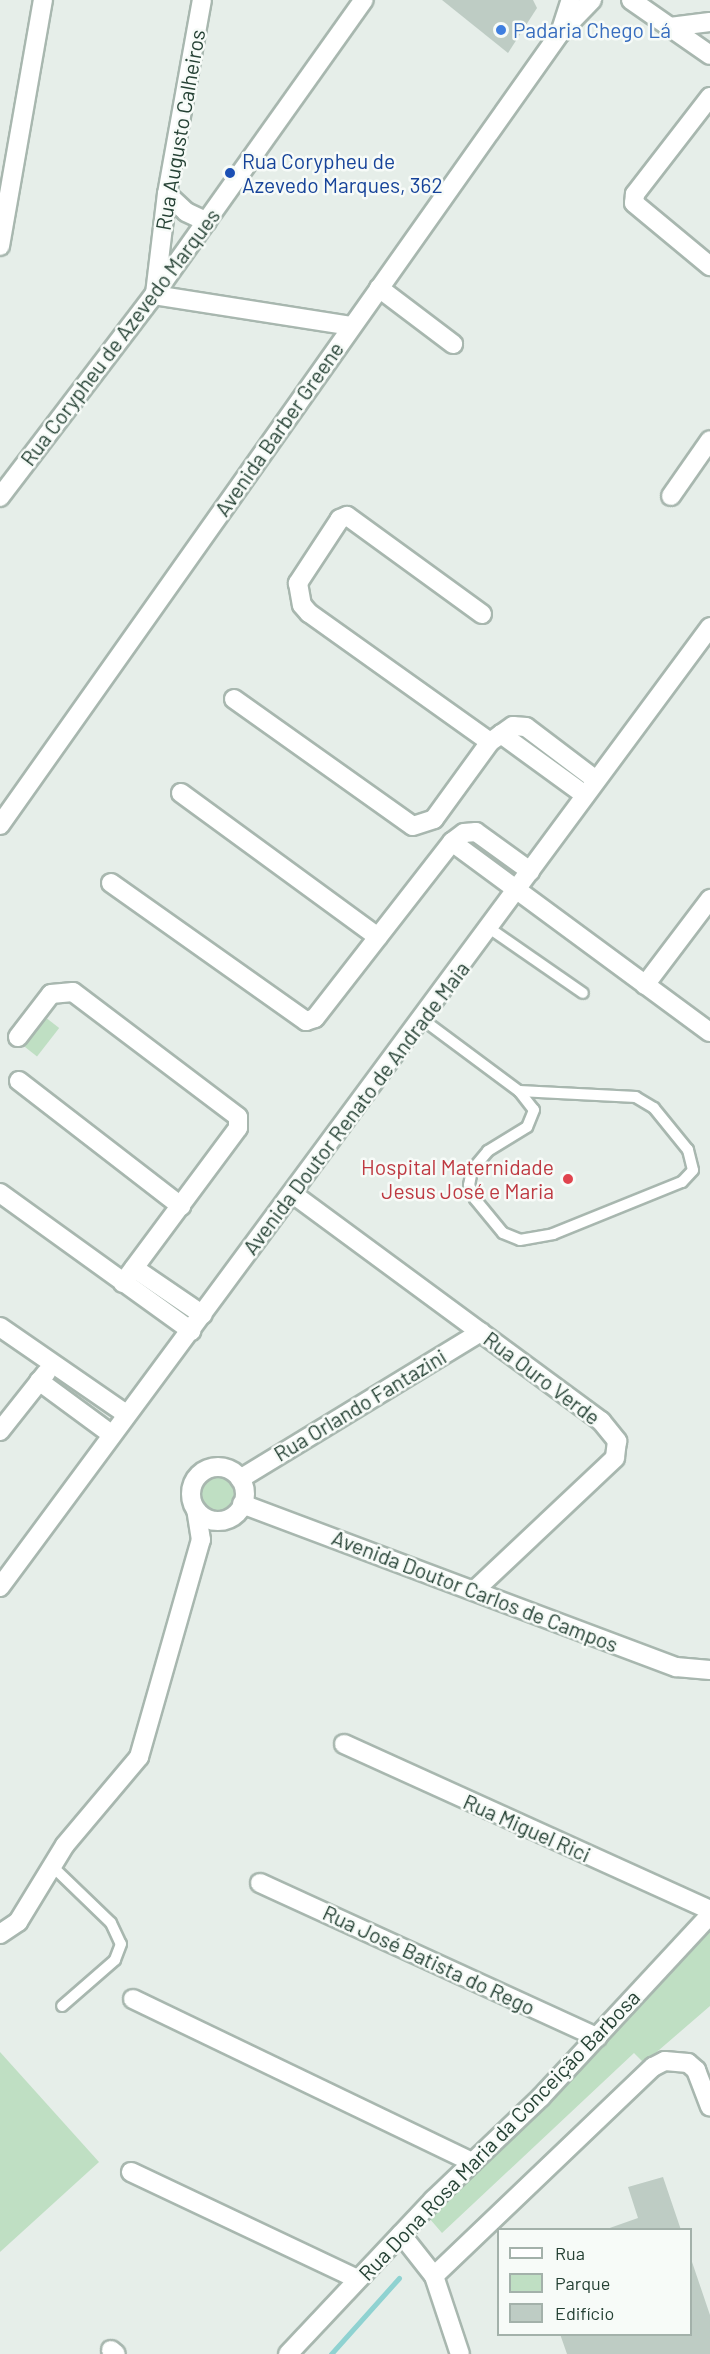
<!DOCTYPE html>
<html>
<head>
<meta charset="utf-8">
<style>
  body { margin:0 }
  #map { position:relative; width:710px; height:2354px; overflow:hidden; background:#e6eee9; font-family:Barlow,sans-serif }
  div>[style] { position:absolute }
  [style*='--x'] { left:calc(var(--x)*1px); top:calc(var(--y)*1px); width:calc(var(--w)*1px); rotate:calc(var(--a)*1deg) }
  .green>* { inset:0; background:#bfdfc3; transform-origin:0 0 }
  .round { border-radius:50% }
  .stream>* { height:5px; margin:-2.5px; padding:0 2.5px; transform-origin:2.5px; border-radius:2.5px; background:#8fd2d1 }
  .building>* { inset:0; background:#beccc4 }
  .roads { filter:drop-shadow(2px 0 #a8b7af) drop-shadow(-2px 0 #a8b7af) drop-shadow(0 2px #a8b7af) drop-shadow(0 -2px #a8b7af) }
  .lane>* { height:10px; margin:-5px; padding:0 5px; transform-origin:5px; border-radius:5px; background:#fff }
  .street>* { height:18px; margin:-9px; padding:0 9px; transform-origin:9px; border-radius:9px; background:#fff }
  .street>.ring { margin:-9px; padding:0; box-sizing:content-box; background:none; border:18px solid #fff; border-radius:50% }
  .secondary>* { height:18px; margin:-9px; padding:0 9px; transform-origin:9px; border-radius:9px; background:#fff }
  .dots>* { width:16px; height:16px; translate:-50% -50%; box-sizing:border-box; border:3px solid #f7fbf8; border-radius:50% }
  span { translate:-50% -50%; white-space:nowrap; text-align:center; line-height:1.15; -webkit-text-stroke:5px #f7fbf8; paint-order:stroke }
  .shop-label { font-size:21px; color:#366cbe }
  .left { translate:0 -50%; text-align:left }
  .street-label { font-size:21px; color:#254134 }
  .transit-label { font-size:21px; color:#164399 }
  .health-label { font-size:21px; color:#be3a42 }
  .right { translate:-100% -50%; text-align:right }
  .legend { position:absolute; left:497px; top:2228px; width:195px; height:108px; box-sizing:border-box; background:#f7fbf8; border:2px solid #a3b1aa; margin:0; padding:8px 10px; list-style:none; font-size:18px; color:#254134 }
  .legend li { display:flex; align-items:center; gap:12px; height:30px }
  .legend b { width:30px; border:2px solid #a3b1aa }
</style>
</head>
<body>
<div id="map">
  <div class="green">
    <div style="left:45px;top:1017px;width:18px;height:36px;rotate:38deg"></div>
    <div class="round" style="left:194px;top:1471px;width:46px;height:46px"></div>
    <div style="clip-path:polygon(710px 1915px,710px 2006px,644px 2063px,634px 2053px,442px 2233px,423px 2211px)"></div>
    <div style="clip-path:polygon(0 2052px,99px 2162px,0 2252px)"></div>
  </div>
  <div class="stream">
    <div style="--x:331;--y:2354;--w:102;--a:-48.2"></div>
  </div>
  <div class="building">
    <div style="clip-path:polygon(442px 0,533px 0,537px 8px,508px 53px)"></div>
    <div style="clip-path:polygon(663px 2177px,681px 2230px,604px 2230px,638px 2218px,628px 2187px)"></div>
    <div style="clip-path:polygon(691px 2259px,710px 2315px,710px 2354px,567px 2354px,560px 2334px,690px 2334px)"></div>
  </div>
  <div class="roads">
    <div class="lane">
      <div style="--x:489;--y:928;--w:114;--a:34.7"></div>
      <div style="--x:422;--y:1019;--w:121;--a:36.6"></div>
      <div style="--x:519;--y:1091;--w:24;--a:52"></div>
      <div style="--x:534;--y:1110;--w:18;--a:112"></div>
      <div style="--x:527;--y:1127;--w:46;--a:148.4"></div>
      <div style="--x:488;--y:1151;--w:25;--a:130"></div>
      <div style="--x:472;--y:1170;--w:15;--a:101"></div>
      <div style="--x:469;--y:1185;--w:15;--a:67"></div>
      <div style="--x:475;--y:1199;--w:44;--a:50.5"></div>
      <div style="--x:503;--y:1233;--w:18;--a:22"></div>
      <div style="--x:520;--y:1240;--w:34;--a:-10"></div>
      <div style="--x:553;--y:1234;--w:139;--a:-22"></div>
      <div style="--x:682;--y:1182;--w:16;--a:-47"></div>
      <div style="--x:693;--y:1170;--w:21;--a:-104"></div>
      <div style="--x:688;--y:1150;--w:54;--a:-129"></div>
      <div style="--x:654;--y:1108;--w:21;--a:-149"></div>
      <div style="--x:636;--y:1097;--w:117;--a:-177.1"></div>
      <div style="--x:51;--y:1865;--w:83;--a:44"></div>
      <div style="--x:111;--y:1923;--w:23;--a:65"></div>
      <div style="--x:121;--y:1944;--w:17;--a:111"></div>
      <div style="--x:115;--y:1960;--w:70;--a:139"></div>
    </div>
    <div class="street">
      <div style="--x:631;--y:0;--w:96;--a:34.8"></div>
      <div style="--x:670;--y:27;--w:40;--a:-7.1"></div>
      <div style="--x:710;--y:97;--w:123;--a:127.7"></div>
      <div style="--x:635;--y:194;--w:9;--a:96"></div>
      <div style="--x:634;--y:203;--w:99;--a:39.7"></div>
      <div style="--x:167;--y:194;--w:26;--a:43"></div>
      <div style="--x:186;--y:212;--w:23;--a:25"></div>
      <div style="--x:0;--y:246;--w:250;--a:-80.1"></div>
      <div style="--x:379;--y:288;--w:93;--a:37.1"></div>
      <div style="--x:155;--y:294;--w:101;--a:-83.2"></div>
      <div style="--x:167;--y:194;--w:197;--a:-79.8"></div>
      <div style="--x:154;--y:295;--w:199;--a:8.9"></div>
      <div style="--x:671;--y:496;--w:68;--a:-55.1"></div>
      <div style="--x:0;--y:497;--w:254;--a:-52.7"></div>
      <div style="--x:154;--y:295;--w:362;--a:-54.6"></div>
      <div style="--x:482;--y:614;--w:167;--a:-144"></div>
      <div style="--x:347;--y:516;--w:8;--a:157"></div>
      <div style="--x:340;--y:519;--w:77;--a:123.3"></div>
      <div style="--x:298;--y:583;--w:22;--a:80"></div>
      <div style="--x:302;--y:605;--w:11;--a:49"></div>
      <div style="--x:309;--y:613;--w:222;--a:35.5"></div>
      <div style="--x:234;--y:699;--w:219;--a:35.4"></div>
      <div style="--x:413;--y:826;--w:22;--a:-18"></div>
      <div style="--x:434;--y:819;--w:95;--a:-54"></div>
      <div style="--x:490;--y:742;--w:28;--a:-35"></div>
      <div style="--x:513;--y:726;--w:13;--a:4"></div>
      <div style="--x:526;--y:727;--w:88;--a:37.1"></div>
      <div style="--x:501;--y:734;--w:104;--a:36"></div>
      <div style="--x:181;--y:793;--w:244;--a:36.2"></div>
      <div style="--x:452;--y:842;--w:320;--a:36.4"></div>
      <div style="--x:111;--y:883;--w:239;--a:35.3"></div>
      <div style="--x:306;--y:1021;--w:9;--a:-18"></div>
      <div style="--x:315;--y:1018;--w:223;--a:-52.1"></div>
      <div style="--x:452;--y:842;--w:15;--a:-37"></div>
      <div style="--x:464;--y:833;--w:12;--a:-5"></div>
      <div style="--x:476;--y:832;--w:67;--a:35.8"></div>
      <div style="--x:645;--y:985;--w:108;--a:-52.9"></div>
      <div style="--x:18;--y:1037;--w:54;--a:-52.5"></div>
      <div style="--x:51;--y:994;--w:22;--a:-5"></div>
      <div style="--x:73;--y:992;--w:207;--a:37.1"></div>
      <div style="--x:238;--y:1117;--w:11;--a:90"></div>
      <div style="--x:238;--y:1128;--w:193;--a:126.6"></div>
      <div style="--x:19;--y:1081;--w:205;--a:37.7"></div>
      <div style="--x:0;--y:1193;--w:236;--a:35.8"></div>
      <div style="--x:293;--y:1194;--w:383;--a:36.4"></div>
      <div style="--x:601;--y:1421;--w:26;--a:51"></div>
      <div style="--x:617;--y:1441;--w:17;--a:97"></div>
      <div style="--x:615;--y:1458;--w:192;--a:136.7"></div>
      <div style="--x:134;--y:1268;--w:83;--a:34.3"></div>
      <div style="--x:0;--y:1327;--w:153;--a:34.6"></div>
      <div style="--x:39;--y:1381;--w:89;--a:36.4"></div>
      <div style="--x:0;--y:1431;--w:74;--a:-51.6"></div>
      <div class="ring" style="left:191px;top:1467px;width:36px;height:36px"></div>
      <div style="--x:240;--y:1479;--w:282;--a:-31.4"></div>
      <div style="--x:242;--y:1504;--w:464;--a:20.6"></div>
      <div style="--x:676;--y:1667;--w:34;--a:5"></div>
      <div style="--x:344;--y:1744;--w:402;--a:24.4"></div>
      <div style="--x:260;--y:1883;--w:371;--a:24.6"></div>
      <div style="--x:0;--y:1934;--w:22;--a:-34"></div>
      <div style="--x:18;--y:1922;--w:90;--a:-58.6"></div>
      <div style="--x:65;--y:1845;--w:115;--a:-49.9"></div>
      <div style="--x:139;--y:1757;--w:226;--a:-74.1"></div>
      <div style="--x:201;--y:1540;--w:30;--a:-99"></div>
      <div style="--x:133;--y:1999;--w:376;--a:25.7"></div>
      <div style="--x:131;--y:2172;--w:250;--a:25.3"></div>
      <div style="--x:401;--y:2234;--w:53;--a:51.8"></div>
      <div style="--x:434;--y:2276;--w:82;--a:71.6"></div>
      <div style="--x:434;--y:2276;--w:303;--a:-43.7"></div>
      <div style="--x:653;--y:2067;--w:13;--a:-27"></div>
      <div style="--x:665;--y:2061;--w:23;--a:5"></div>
      <div style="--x:688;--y:2063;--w:11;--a:41"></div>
      <div style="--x:696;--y:2070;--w:39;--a:69"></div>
      <div style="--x:111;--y:2350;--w:6;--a:39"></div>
      <div style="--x:288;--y:2354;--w:212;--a:-46.7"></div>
      <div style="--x:433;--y:2200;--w:149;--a:-43.6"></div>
      <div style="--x:541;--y:2097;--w:248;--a:-47.1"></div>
    </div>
    <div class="secondary">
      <div style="--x:560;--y:33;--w:35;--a:-72"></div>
      <div style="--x:0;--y:825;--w:970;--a:-54.74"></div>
      <div style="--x:560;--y:33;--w:46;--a:-45.9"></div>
      <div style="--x:0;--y:1587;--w:1194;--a:-53.51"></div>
    </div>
  </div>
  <div class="dots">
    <div style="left:501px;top:30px;background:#3f7fe0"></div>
    <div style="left:230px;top:173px;background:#1a4fb4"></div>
    <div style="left:568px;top:1179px;background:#e0444e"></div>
  </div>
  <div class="shop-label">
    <span class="left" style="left:513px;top:30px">Padaria Chego Lá</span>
  </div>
  <div class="street-label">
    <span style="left:180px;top:130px;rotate:-80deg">Rua Augusto Calheiros</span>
    <span style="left:120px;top:337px;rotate:-53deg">Rua Corypheu de Azevedo Marques</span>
    <span style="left:279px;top:429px;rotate:-55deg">Avenida Barber Greene</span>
    <span style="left:356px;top:1108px;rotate:-53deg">Avenida Doutor Renato de Andrade Maia</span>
    <span style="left:542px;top:1378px;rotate:37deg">Rua Ouro Verde</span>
    <span style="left:360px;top:1405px;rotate:-31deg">Rua Orlando Fantazini</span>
    <span style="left:475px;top:1591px;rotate:21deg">Avenida Doutor Carlos de Campos</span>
    <span style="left:527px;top:1828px;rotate:24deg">Rua Miguel Rici</span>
    <span style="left:429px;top:1960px;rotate:25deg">Rua José Batista do Rego</span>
    <span style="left:499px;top:2135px;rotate:-46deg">Rua Dona Rosa Maria da Conceição Barbosa</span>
  </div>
  <div class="transit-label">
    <span class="left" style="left:242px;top:173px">Rua Corypheu de<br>Azevedo Marques, 362</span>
  </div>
  <div class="health-label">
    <span class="right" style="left:554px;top:1179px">Hospital Maternidade<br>Jesus José e Maria</span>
  </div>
  <ul class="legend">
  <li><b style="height:8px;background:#fff"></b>Rua</li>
  <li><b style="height:16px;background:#bfdfc3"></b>Parque</li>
  <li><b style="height:16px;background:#beccc4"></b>Edifício</li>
  </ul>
</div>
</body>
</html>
